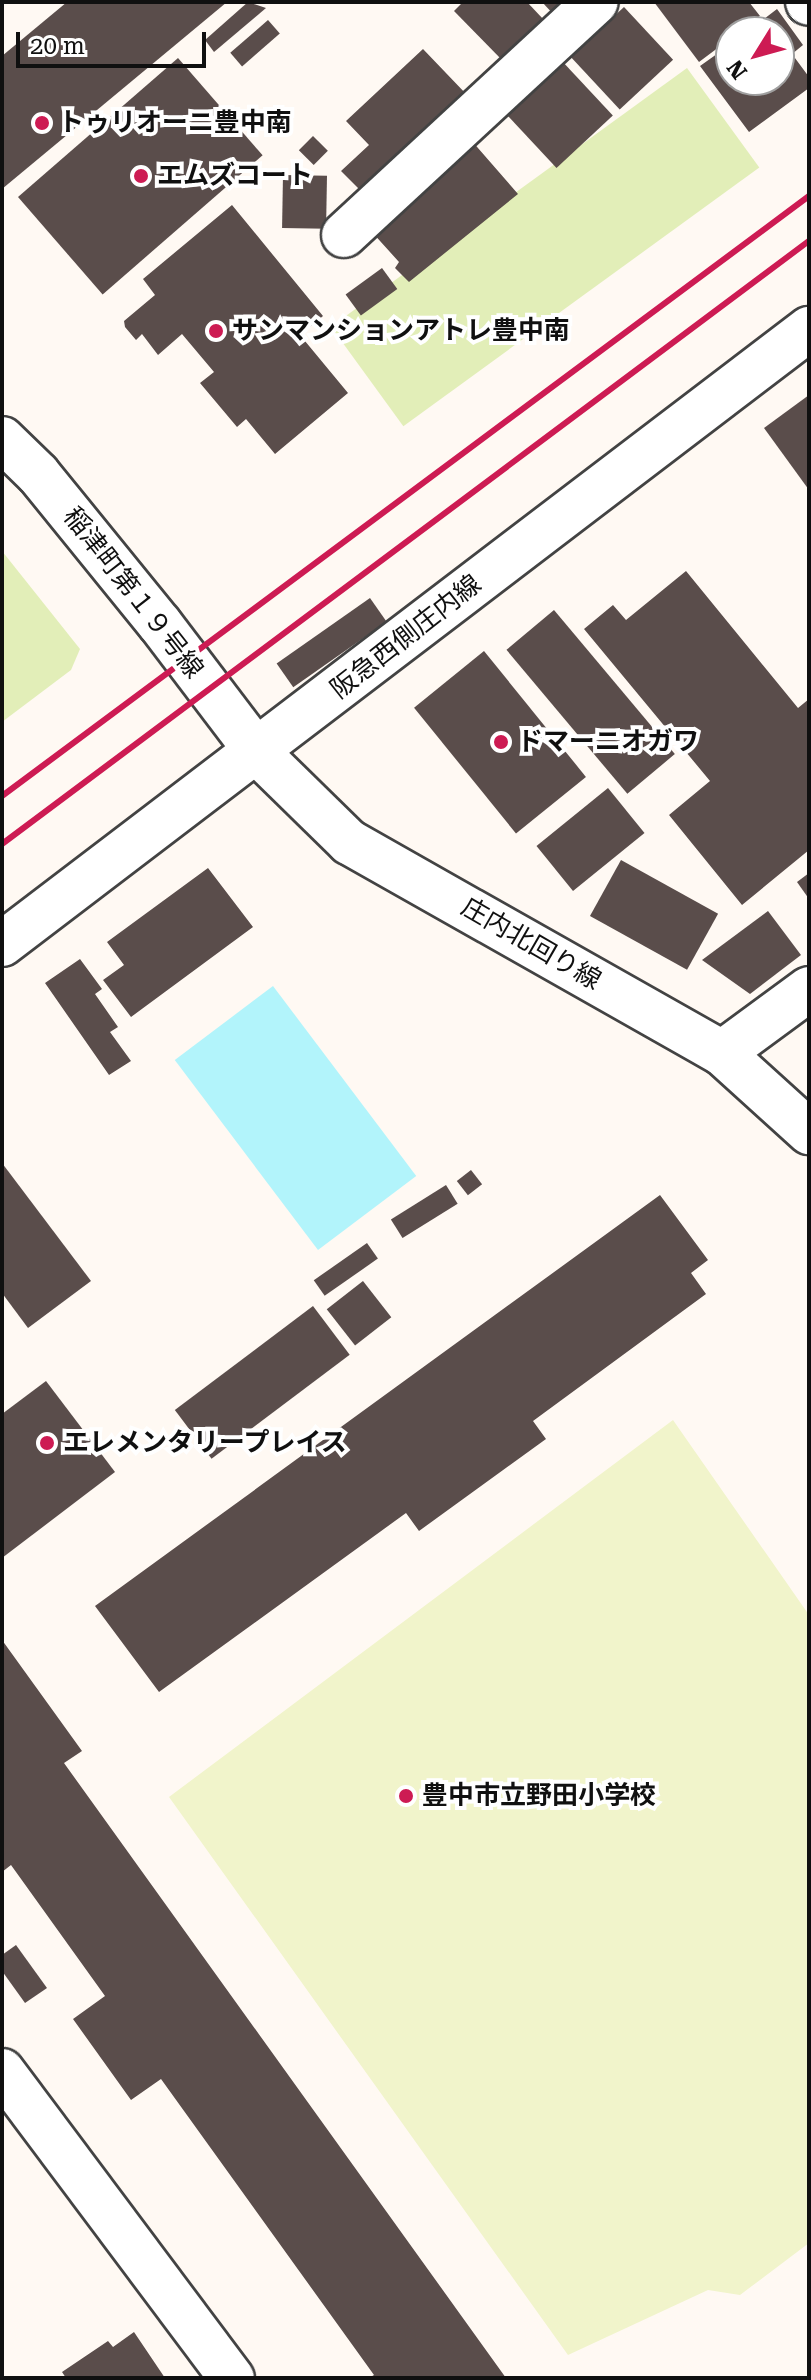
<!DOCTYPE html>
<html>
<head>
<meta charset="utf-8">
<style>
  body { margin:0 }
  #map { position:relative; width:811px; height:2380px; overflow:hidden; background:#fff9f3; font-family:"Roboto Serif","Noto Sans JP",serif }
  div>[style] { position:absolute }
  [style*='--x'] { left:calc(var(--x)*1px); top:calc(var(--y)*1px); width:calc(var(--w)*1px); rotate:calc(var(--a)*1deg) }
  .green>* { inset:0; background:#e2eeb8; transform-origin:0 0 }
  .pitch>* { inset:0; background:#f1f4cb }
  .water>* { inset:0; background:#b2f4fb; transform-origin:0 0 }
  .building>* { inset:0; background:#5a4d4b; transform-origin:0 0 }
  .roads { filter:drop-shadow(2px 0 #434343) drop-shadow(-2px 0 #434343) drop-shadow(0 2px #434343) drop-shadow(0 -2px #434343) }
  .minor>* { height:44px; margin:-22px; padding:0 22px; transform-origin:22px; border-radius:22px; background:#fff }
  .rail>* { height:6px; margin:-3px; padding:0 3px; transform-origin:3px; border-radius:3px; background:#cd1b53 }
  .dots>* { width:22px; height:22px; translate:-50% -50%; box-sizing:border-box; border:4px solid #fff; border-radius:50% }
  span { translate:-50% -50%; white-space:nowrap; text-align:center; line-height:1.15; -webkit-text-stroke:8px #fff; paint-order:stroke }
  .poi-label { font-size:26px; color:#101010; font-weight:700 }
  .left { translate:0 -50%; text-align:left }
  .street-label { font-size:26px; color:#101010 }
  .frame { position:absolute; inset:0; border:4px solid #101010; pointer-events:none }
  .north { position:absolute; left:715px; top:16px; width:80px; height:80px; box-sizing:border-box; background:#fff; border:2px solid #9f9f9f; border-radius:50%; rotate:233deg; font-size:22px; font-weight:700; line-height:32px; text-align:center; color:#101010 }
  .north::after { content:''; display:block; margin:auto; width:28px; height:36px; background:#cd1b53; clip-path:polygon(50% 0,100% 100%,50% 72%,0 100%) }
  .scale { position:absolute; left:16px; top:32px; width:190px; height:36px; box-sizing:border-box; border:4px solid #101010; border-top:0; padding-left:10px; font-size:24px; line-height:28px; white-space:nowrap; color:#101010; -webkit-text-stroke:6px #fff; paint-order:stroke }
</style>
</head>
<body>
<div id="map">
  <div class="green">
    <div style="left:687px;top:68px;width:123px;height:440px;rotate:54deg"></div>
    <div style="clip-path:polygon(2px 551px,80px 649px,71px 670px,2px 722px)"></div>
  </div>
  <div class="pitch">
    <div style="clip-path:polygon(673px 1420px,809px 1615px,809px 2243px,740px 2295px,708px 2290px,568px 2355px,169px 1797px)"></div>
  </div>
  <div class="water">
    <div style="left:273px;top:986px;width:238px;height:123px;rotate:53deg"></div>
  </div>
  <div class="building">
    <div style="clip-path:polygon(67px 2px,227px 2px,2px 189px,2px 56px)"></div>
    <div style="clip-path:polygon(248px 2px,266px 8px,214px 52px,205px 40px)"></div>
    <div style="clip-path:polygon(463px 2px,527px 2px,544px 20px,502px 60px,454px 11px)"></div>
    <div style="clip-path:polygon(542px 2px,569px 2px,555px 16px)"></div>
    <div style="clip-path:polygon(654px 2px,749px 2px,760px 16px,731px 32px,731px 38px,699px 62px)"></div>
    <div style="left:624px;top:7px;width:72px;height:73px;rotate:47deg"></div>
    <div style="clip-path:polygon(777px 9px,803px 45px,792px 54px,809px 77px,809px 88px,749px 132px,700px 66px,731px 44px,731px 80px,779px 80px,779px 32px,747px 32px)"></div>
    <div style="left:268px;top:20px;width:18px;height:50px;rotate:49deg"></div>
    <div style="clip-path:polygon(423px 49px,468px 96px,365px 195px,341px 171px,369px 145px,346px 121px)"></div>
    <div style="left:178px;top:58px;width:129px;height:212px;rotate:49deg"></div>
    <div style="left:561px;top:60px;width:76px;height:77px;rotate:47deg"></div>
    <div style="left:313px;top:136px;width:21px;height:20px;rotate:45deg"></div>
    <div style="clip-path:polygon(471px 140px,518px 194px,409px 282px,395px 268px,399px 262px,371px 231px)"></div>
    <div style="left:283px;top:175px;width:44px;height:53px;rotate:1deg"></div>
    <div style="clip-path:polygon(232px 205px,323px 316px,300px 335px,348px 393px,275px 454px,246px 419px,237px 427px,200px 383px,214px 372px,182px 334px,158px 355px,142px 334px,136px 340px,125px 327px,124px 321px,155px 295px,143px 279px)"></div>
    <div style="left:382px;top:268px;width:26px;height:45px;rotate:54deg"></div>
    <div style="clip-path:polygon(809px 395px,809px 490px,764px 428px)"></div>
    <div style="clip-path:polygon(686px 571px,798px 708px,809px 699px,809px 850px,742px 905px,669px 815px,710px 781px,584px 629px,613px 605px,626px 620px)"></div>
    <div style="left:370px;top:598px;width:29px;height:114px;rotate:55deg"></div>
    <div style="left:554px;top:610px;width:188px;height:62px;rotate:50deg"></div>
    <div style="left:484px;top:651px;width:162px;height:90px;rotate:51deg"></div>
    <div style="left:608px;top:788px;width:58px;height:92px;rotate:51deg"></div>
    <div style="left:621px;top:860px;width:111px;height:64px;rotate:29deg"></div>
    <div style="clip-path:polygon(208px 868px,253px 927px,131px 1017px,103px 980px,124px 965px,107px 942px)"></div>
    <div style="clip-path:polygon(809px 873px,809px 899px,797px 882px)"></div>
    <div style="clip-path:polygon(768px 911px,801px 955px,750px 994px,702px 960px)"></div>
    <div style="clip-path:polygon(80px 959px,102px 989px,95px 994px,118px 1027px,110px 1032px,131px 1061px,109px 1075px,45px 983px)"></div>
    <div style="clip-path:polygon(2px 1163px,91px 1281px,28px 1328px,2px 1293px)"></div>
    <div style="left:471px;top:1170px;width:18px;height:18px;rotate:52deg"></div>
    <div style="left:446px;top:1185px;width:22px;height:65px;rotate:58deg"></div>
    <div style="clip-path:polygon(660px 1195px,708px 1260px,691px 1273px,706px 1294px,533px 1421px,546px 1439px,419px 1531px,406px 1513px,159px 1692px,95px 1606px)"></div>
    <div style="left:367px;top:1243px;width:19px;height:65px;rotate:55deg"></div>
    <div style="left:363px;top:1281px;width:46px;height:46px;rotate:52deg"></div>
    <div style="left:313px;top:1306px;width:61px;height:173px;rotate:53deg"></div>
    <div style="clip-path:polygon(46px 1381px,115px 1472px,2px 1558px,2px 1414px)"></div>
    <div style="clip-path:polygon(2px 1640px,82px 1751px,64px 1763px,506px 2378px,369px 2378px,374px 2375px,161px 2079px,131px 2100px,73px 2019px,105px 1996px,11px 1865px,2px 1872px)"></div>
    <div style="clip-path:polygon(16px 1945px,47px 1988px,25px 2003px,2px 1971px,2px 1955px)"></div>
    <div style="clip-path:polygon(134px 2332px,165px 2378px,66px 2378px,62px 2372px,108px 2341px,113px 2347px)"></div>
  </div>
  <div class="roads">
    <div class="minor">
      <div style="--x:808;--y:2;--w:1;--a:45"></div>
      <div style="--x:344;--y:235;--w:343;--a:-42.8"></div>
      <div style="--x:2;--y:439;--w:50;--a:44.2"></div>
      <div style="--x:38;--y:474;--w:193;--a:50.9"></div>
      <div style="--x:160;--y:624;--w:161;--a:52.8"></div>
      <div style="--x:257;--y:752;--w:129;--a:44.4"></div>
      <div style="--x:349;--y:842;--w:429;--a:29.5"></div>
      <div style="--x:722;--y:1053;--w:118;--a:42.2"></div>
      <div style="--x:2;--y:944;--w:1015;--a:-37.31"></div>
      <div style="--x:722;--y:1053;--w:108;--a:-36.3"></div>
      <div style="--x:2;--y:2071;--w:384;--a:53.2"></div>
    </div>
  </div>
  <div class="rail">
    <div style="--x:2;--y:796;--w:1006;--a:-36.63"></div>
    <div style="--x:2;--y:844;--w:1007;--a:-36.77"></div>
  </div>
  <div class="dots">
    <div style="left:42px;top:123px;background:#cd1b53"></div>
    <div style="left:141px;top:176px;background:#cd1b53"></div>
    <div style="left:216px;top:331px;background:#cd1b53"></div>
    <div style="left:501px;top:742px;background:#cd1b53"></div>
    <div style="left:47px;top:1443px;background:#cd1b53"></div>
    <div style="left:406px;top:1796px;background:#cd1b53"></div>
  </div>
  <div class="poi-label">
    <span class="left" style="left:58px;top:123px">トゥリオーニ豊中南</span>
    <span class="left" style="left:157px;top:176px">エムズコート</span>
    <span class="left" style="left:232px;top:331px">サンマンションアトレ豊中南</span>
    <span class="left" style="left:517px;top:742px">ドマーニオガワ</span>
    <span class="left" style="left:63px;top:1443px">エレメンタリープレイス</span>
    <span class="left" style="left:422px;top:1796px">豊中市立野田小学校</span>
  </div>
  <div class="street-label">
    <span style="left:133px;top:593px;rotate:52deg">稲津町第１９号線</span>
    <span style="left:406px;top:637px;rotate:-38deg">阪急西側庄内線</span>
    <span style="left:531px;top:944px;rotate:30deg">庄内北回り線</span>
  </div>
  <div class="frame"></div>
  <div class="north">N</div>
  <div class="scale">20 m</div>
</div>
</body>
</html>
